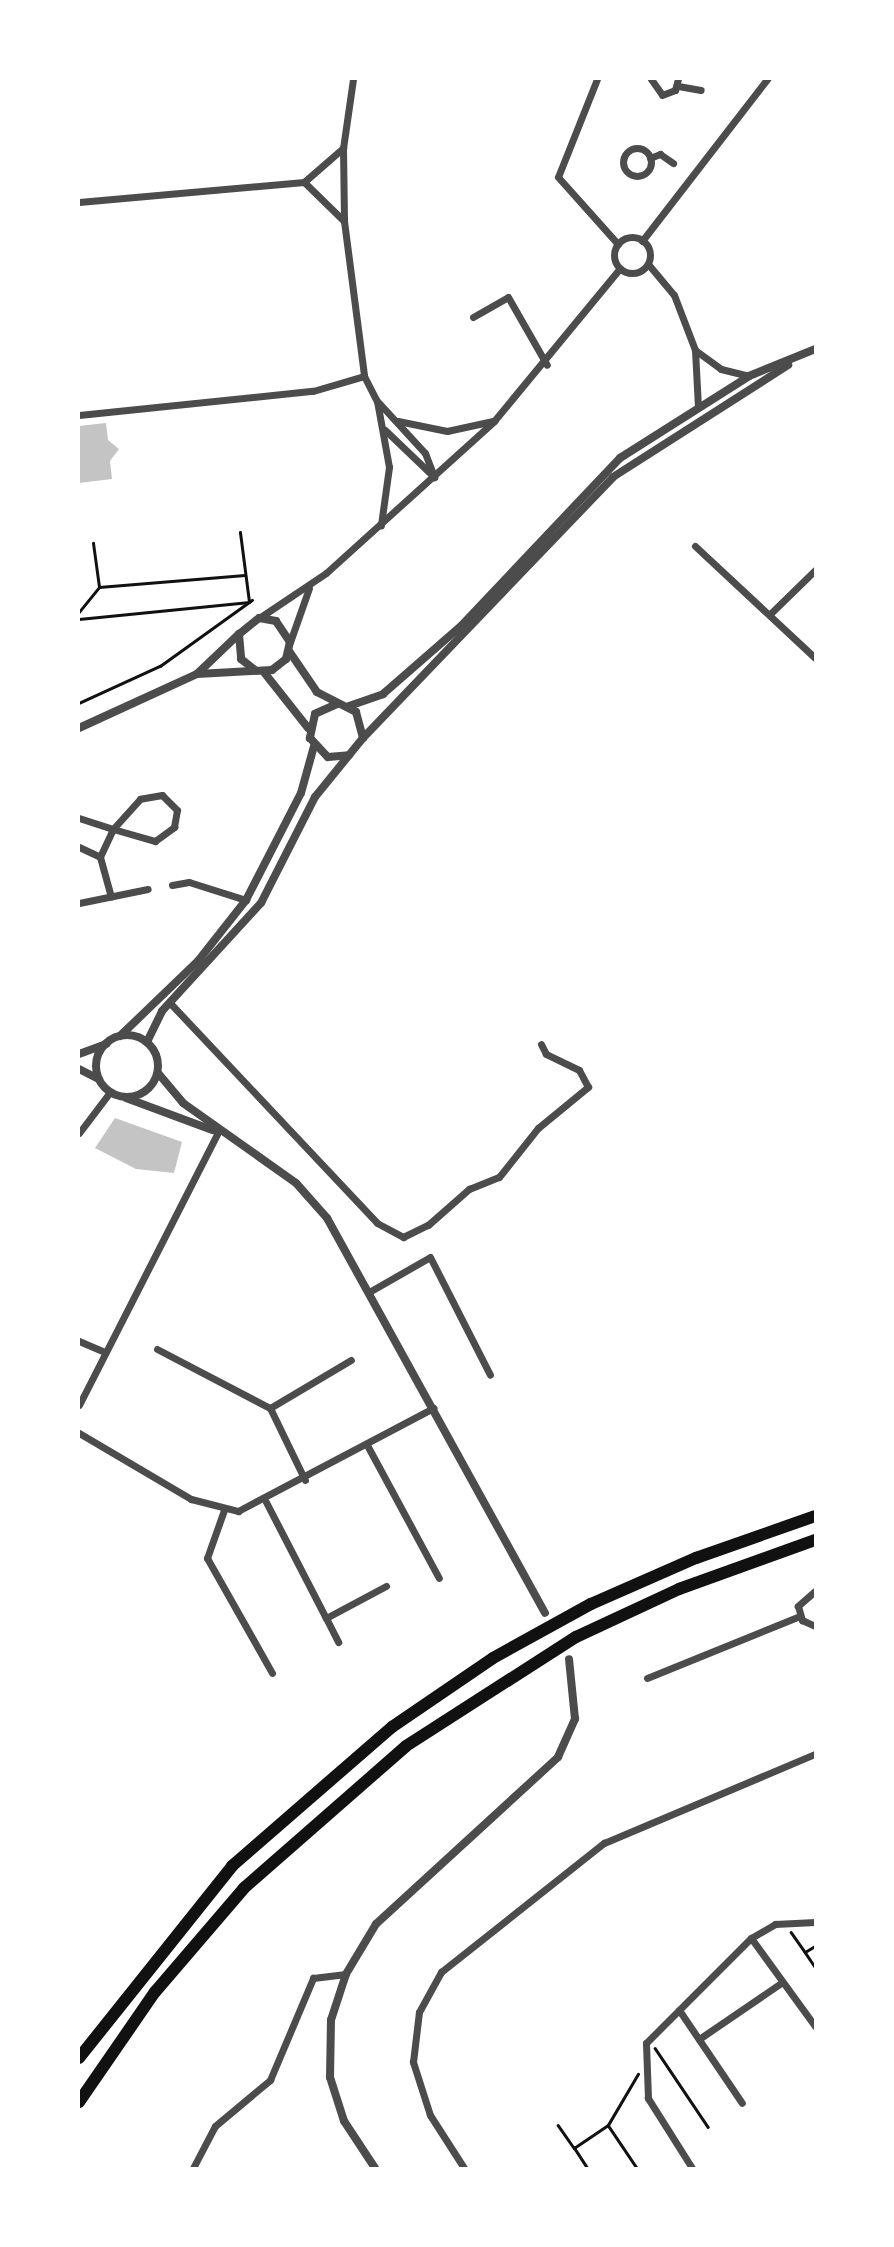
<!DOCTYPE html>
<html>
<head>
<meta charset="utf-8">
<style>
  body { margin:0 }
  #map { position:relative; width:894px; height:2247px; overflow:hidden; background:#fff; font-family:Jost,sans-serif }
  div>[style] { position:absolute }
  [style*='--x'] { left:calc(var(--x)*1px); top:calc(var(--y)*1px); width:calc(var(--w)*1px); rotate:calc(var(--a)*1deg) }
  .building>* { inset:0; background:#c4c4c4 }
  .path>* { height:2.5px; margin:-1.25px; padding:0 1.25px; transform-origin:1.25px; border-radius:1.25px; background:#111 }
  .minor>* { height:7px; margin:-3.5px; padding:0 3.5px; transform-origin:3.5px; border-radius:3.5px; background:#4c4c4c }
  .minor>.ring { margin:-3.5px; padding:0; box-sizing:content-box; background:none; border:7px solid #4c4c4c; border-radius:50% }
  .tertiary>* { height:8px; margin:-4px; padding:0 4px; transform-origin:4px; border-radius:4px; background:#4c4c4c }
  .tertiary>.ring { margin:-4px; padding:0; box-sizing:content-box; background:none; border:8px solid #4c4c4c; border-radius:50% }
  .motorway>* { height:12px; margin:-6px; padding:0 6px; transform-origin:6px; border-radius:6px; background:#111 }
  span { translate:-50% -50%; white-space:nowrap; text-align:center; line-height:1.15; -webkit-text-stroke:7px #fff; paint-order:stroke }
  .frame { position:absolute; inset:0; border:80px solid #fff; pointer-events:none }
</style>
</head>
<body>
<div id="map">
  <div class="building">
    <div style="clip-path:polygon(106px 423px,108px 440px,119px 449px,110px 461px,112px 479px,79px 483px,79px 426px)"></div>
    <div style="clip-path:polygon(115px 1118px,182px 1142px,174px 1173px,136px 1169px,95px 1148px)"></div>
  </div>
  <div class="path">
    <div style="--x:99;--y:587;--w:146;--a:-4.7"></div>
    <div style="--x:79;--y:612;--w:32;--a:-51"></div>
    <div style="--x:99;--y:587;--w:44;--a:-97.8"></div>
    <div style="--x:79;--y:619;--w:171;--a:-5.7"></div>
    <div style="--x:249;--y:602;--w:70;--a:-97.4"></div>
    <div style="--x:79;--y:703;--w:89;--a:-24.6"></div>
    <div style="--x:160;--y:666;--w:113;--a:-35.7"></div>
    <div style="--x:791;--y:1932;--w:24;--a:55"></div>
    <div style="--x:805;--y:1952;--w:12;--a:-31"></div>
    <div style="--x:805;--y:1952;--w:18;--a:56"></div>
    <div style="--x:655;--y:2048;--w:95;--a:56.1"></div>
    <div style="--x:558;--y:2125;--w:28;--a:55"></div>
    <div style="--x:608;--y:2125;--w:52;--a:56"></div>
    <div style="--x:587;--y:2168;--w:24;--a:-123"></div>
    <div style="--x:574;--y:2148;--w:41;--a:-34.1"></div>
    <div style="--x:608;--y:2125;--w:59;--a:-59.5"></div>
  </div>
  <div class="minor">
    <div style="--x:353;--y:79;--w:70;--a:98.2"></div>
    <div style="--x:343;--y:148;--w:73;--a:89.2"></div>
    <div style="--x:344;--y:221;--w:156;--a:82.6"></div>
    <div style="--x:364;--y:376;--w:28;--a:63"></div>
    <div style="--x:377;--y:401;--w:67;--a:79.7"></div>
    <div style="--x:389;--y:467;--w:59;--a:97.9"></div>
    <div style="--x:597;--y:79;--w:105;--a:111.7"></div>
    <div style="--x:558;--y:177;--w:90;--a:48.2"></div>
    <div style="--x:651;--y:79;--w:19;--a:55"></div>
    <div style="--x:662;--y:95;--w:14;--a:-21"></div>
    <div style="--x:675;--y:90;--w:11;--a:-75"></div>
    <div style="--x:678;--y:86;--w:23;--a:10"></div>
    <div class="ring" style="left:623px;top:148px;width:21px;height:21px"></div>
    <div style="--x:650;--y:158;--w:11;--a:-22"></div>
    <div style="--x:660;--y:154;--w:16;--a:35"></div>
    <div style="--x:304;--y:182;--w:54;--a:44.3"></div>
    <div style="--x:79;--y:202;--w:226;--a:-5.1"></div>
    <div style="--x:304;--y:182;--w:52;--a:-41.1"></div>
    <div class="ring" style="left:614px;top:237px;width:29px;height:29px"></div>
    <div style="--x:642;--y:241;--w:205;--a:-52.3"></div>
    <div style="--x:648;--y:264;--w:40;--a:50"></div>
    <div style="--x:674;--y:295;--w:59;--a:69.1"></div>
    <div style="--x:695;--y:350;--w:57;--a:87"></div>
    <div style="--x:473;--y:317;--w:40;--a:-29.7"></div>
    <div style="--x:508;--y:297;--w:78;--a:60.2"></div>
    <div style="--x:695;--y:350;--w:32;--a:36"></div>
    <div style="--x:721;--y:369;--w:29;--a:14"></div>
    <div style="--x:379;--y:403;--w:68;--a:47.4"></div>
    <div style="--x:425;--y:453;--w:26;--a:69"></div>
    <div style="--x:79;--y:415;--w:235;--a:-5.9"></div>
    <div style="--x:313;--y:391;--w:53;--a:-16.4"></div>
    <div style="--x:398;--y:421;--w:50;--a:11.5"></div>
    <div style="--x:447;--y:431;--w:47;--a:-12.3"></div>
    <div style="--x:385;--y:430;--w:68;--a:43.8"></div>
    <div style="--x:695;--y:546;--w:164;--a:43"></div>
    <div style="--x:771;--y:613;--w:62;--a:-44.3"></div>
    <div style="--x:259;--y:618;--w:81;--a:-33.9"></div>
    <div style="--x:326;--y:573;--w:227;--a:-42.1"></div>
    <div style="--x:494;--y:421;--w:198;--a:-50.5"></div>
    <div style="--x:290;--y:642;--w:57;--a:-70.6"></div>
    <div style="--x:79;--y:818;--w:36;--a:18"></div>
    <div style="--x:113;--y:829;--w:44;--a:15.9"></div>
    <div style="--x:155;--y:841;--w:24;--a:-36"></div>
    <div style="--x:174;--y:827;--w:17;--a:-80"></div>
    <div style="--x:177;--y:810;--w:21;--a:-135"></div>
    <div style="--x:162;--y:795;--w:22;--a:170"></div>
    <div style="--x:140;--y:799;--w:40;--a:132"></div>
    <div style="--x:113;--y:829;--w:31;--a:115"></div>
    <div style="--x:100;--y:857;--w:41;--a:74.6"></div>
    <div style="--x:79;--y:847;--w:23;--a:25"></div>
    <div style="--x:172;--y:885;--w:17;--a:-10"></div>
    <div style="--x:189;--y:882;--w:60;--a:17.5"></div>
    <div style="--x:79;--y:903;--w:70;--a:-11.5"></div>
    <div style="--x:170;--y:1003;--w:302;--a:46.7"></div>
    <div style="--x:377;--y:1223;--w:30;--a:28"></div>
    <div style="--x:403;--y:1237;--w:28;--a:-26"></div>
    <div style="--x:428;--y:1225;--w:55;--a:-41.3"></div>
    <div style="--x:469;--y:1189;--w:32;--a:-22"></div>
    <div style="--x:499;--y:1177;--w:63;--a:-51.5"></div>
    <div style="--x:538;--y:1128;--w:65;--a:-39.4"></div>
    <div style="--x:588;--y:1087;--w:19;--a:-118"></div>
    <div style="--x:579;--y:1070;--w:37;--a:-154"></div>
    <div style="--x:546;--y:1054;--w:11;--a:-117"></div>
    <div style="--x:79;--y:1133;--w:51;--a:-52.9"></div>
    <div style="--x:369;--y:1292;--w:70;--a:-29.8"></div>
    <div style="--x:430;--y:1257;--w:132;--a:63"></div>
    <div style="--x:79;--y:1341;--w:26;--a:23"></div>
    <div style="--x:157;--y:1349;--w:127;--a:27.6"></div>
    <div style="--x:270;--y:1408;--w:80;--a:64.1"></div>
    <div style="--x:79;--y:1405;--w:306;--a:-63"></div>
    <div style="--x:270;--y:1408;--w:94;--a:-30.7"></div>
    <div style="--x:79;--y:1433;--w:130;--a:30.5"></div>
    <div style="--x:191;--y:1499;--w:49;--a:14.3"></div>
    <div style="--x:238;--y:1511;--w:221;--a:-27.8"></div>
    <div style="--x:367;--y:1445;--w:151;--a:61.6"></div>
    <div style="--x:266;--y:1502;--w:131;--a:62.7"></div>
    <div style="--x:326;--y:1618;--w:68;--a:-28.1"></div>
    <div style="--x:224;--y:1510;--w:51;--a:109.5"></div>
    <div style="--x:207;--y:1558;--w:132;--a:60.5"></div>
    <div style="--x:815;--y:1591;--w:23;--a:139"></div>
    <div style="--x:798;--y:1606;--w:15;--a:74"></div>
    <div style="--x:802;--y:1620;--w:14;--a:25"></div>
    <div style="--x:326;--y:1618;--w:27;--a:63"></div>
    <div style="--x:647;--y:1678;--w:165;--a:-22.1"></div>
    <div style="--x:751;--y:1938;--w:109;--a:54"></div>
    <div style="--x:679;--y:2010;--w:112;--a:55.9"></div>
    <div style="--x:699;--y:2039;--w:99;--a:-34.3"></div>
    <div style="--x:193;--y:2168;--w:47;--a:-62.4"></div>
    <div style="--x:215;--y:2126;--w:72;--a:-39.9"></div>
    <div style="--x:270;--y:2080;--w:111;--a:-67.1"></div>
    <div style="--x:313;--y:1978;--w:33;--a:-7"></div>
    <div style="--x:464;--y:2168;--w:63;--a:-122.7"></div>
    <div style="--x:430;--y:2115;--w:56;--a:-107.8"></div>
    <div style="--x:413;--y:2062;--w:50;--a:-83.2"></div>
    <div style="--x:419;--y:2012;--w:46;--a:-61.2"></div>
    <div style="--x:441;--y:1972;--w:208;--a:-38.4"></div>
    <div style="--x:604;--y:1843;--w:229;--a:-22.9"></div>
    <div style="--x:692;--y:2168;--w:83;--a:-122.2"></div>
    <div style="--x:648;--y:2098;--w:55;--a:-92.1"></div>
    <div style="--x:646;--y:2043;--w:148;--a:-45"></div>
    <div style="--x:751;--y:1938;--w:28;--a:-30"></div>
    <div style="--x:775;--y:1924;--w:40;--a:-2.9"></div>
  </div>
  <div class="tertiary">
    <div style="--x:263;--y:671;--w:73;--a:51.7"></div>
    <div style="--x:198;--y:673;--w:57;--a:-43.6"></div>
    <div style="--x:337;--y:704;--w:24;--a:156"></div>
    <div style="--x:315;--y:714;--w:25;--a:102"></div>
    <div style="--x:310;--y:738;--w:26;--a:47"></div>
    <div style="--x:328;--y:757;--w:21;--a:-5"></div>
    <div style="--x:349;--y:706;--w:36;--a:-19"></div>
    <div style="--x:383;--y:694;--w:105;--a:-41.1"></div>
    <div style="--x:462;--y:625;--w:230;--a:-46.6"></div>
    <div style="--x:620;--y:458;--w:153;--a:-32.4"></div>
    <div style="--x:749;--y:376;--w:71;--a:-22.2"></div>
    <div style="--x:79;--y:728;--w:130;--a:-24.6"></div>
    <div style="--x:197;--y:674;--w:75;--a:-3.1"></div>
    <div style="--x:272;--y:670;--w:18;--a:-38"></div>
    <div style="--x:286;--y:659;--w:17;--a:-77"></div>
    <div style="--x:290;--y:642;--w:25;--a:-124"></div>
    <div style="--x:276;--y:621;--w:17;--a:-170"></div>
    <div style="--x:259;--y:618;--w:26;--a:141"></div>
    <div style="--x:239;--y:634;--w:25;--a:85"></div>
    <div style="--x:241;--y:659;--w:18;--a:38"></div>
    <div style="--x:363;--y:738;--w:361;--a:-46.2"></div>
    <div style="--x:613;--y:477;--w:208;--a:-32.6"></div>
    <div class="ring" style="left:96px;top:1035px;width:54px;height:54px"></div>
    <div style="--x:120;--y:1036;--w:108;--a:-43.9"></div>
    <div style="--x:198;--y:961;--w:78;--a:-51.8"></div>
    <div style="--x:246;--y:900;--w:120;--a:-62.8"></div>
    <div style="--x:301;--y:793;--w:49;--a:-74.5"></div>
    <div style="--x:147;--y:1042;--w:34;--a:-64"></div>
    <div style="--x:162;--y:1011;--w:147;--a:-47.5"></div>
    <div style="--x:261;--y:903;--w:119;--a:-63"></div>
    <div style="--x:315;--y:797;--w:76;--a:-50.9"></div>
    <div style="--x:363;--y:738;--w:27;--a:-105"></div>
    <div style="--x:356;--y:712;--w:44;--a:-152.9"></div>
    <div style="--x:317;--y:692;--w:50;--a:-124.3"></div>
    <div style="--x:79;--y:1054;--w:29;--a:-20"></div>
    <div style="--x:79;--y:1069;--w:22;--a:27"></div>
    <div style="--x:158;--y:1073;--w:39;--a:50"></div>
    <div style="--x:183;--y:1103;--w:138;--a:35.3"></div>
    <div style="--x:296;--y:1183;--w:47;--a:48.5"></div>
    <div style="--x:327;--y:1218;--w:451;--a:61.1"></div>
    <div style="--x:126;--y:1098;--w:92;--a:20.4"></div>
    <div style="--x:375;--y:2168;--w:56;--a:-123.4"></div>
    <div style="--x:344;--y:2121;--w:46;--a:-107.7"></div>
    <div style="--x:330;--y:2077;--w:57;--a:-89"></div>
    <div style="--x:331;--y:2020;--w:48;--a:-71.9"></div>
    <div style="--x:346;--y:1974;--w:58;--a:-59"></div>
    <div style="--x:376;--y:1924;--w:247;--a:-42.5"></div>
    <div style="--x:558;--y:1757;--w:42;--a:-65.9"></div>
    <div style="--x:575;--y:1719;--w:60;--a:-95.7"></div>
  </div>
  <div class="motorway">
    <div style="--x:79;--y:2058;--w:246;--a:-51.4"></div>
    <div style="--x:232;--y:1866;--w:212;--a:-41"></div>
    <div style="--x:392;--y:1727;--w:122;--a:-34.3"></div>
    <div style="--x:493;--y:1658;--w:112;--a:-28.9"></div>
    <div style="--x:591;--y:1604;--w:115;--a:-23.7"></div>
    <div style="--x:696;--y:1558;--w:126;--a:-19.4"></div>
    <div style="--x:79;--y:2102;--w:134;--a:-55.4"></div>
    <div style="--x:155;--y:1992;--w:137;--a:-49.4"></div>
    <div style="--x:244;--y:1888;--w:215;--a:-41.2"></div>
    <div style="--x:406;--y:1746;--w:202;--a:-32.7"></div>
    <div style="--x:576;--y:1637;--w:114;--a:-25"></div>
    <div style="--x:679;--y:1589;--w:145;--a:-19.8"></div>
  </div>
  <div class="frame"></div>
</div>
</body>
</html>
